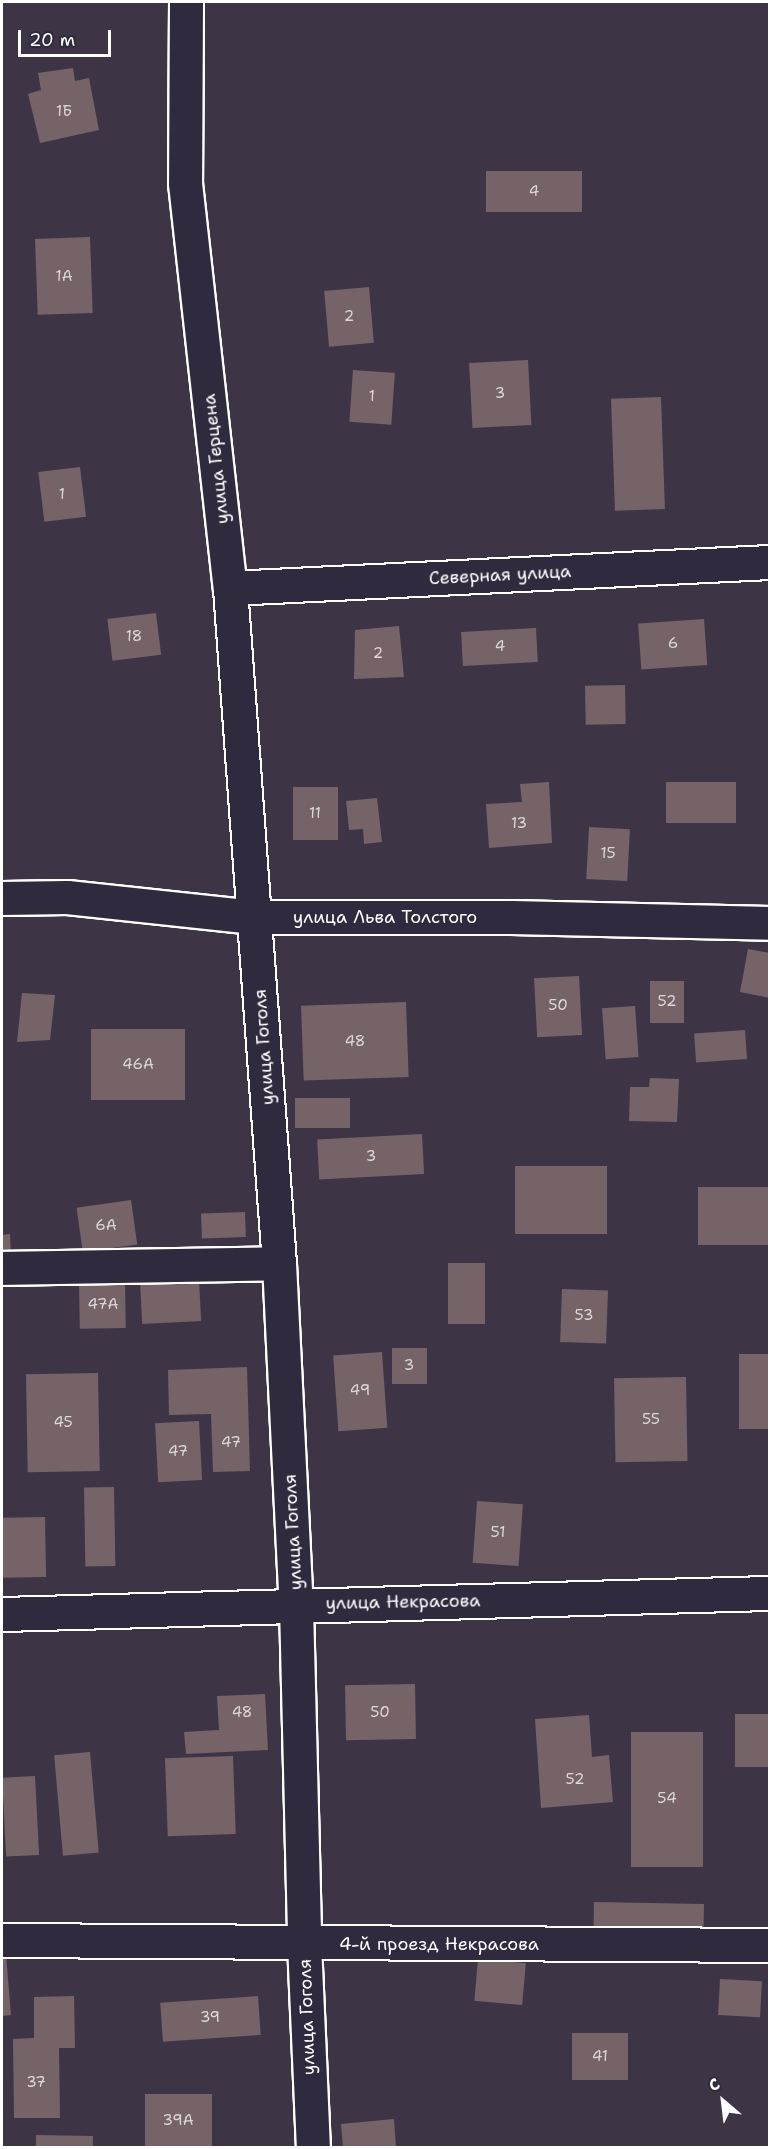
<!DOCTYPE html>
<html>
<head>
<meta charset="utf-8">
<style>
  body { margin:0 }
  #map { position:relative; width:771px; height:2149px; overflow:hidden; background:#3d3546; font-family:"Shantell Sans",sans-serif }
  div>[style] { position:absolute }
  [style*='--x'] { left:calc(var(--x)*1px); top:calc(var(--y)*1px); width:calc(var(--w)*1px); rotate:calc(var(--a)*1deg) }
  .building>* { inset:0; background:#756368; transform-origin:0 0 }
  .roads { filter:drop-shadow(2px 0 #fff) drop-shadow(-2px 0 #fff) drop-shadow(0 2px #fff) drop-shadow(0 -2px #fff) }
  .minor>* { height:33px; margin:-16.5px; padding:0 16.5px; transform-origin:16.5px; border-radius:16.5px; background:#2f2a3d }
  span { translate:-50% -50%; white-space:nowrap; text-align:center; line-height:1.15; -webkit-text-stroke:4.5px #2f2a3d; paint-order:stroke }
  .number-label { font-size:15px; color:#dcd8d9 }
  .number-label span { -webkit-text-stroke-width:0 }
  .street-label { font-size:18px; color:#fff }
  .frame { position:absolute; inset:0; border:3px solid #fff; pointer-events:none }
  .north { position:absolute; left:693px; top:2071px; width:60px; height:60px; -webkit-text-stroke:4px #2f2a3d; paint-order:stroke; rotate:332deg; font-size:16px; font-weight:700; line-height:24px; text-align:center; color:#fff }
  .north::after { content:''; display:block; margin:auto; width:21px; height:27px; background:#fff; clip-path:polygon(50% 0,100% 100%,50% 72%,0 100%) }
  .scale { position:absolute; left:18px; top:30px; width:93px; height:27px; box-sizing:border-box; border:3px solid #fff; border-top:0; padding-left:8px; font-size:18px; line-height:21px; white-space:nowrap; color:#fff; -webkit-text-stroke:4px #2f2a3d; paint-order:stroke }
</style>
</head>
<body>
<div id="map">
  <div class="building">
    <div style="clip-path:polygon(73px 68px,75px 81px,89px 78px,99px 130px,40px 143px,28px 94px,41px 90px,38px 73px)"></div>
    <div style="left:486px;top:171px;width:96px;height:41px"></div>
    <div style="left:90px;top:237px;width:76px;height:55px;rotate:88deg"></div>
    <div style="left:369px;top:287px;width:56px;height:45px;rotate:85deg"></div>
    <div style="left:528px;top:360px;width:65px;height:59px;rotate:87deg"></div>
    <div style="left:353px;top:370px;width:42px;height:52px;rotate:4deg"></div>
    <div style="left:661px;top:397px;width:112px;height:50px;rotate:88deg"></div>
    <div style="left:80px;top:467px;width:50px;height:42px;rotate:83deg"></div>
    <div style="left:156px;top:613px;width:42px;height:49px;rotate:83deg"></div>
    <div style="left:704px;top:619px;width:46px;height:66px;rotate:86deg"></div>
    <div style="clip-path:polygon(399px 626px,404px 677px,354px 679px,355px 630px)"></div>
    <div style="left:536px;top:628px;width:34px;height:75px;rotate:87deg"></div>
    <div style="left:625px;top:685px;width:39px;height:40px;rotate:89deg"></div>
    <div style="clip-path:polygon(549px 782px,552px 843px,489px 848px,486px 804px,522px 802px,520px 784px)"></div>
    <div style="left:666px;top:782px;width:70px;height:41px"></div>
    <div style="left:338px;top:787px;width:53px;height:45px;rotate:90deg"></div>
    <div style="clip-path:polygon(377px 798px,382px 842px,364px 844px,363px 829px,349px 830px,346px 801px)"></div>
    <div style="left:589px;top:827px;width:41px;height:52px;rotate:3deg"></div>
    <div style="clip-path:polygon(748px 949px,770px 953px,770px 998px,740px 992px)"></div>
    <div style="left:579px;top:976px;width:59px;height:45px;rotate:87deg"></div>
    <div style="left:684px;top:981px;width:42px;height:34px;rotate:90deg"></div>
    <div style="clip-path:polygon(22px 993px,55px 995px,50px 1040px,17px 1042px)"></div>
    <div style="left:406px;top:1002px;width:75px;height:105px;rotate:88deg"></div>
    <div style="left:635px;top:1006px;width:51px;height:33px;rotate:86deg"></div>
    <div style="left:185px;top:1029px;width:71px;height:94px;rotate:90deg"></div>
    <div style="left:745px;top:1030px;width:29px;height:51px;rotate:86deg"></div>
    <div style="clip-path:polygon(650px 1078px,679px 1079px,677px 1122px,629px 1121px,630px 1087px,649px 1087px)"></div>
    <div style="left:295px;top:1098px;width:55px;height:30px"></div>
    <div style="left:422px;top:1134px;width:40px;height:105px;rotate:87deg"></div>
    <div style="left:607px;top:1166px;width:68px;height:92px;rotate:90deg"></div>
    <div style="left:770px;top:1187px;width:58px;height:72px;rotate:90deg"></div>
    <div style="left:131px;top:1200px;width:45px;height:55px;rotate:82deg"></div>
    <div style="left:245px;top:1212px;width:25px;height:44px;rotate:88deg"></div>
    <div style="clip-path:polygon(10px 1234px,11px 1258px,2px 1259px,2px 1235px)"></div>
    <div style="left:448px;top:1263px;width:37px;height:61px"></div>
    <div style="left:199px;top:1280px;width:41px;height:59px;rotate:87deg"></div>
    <div style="left:125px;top:1282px;width:46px;height:46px;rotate:89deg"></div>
    <div style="left:562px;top:1289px;width:46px;height:53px;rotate:2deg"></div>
    <div style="left:392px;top:1348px;width:35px;height:36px"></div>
    <div style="left:382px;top:1352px;width:76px;height:49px;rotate:86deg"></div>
    <div style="left:770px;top:1354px;width:75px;height:31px;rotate:90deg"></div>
    <div style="clip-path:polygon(247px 1367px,250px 1471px,213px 1472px,211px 1414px,169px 1415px,168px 1370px)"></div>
    <div style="left:98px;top:1373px;width:98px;height:72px;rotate:89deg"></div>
    <div style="left:686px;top:1377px;width:84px;height:72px;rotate:89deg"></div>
    <div style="left:199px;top:1421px;width:59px;height:44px;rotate:87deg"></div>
    <div style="left:114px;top:1487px;width:79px;height:30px;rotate:89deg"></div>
    <div style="left:477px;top:1501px;width:46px;height:62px;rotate:4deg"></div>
    <div style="left:45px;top:1517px;width:60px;height:43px;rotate:89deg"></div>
    <div style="left:415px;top:1684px;width:55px;height:70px;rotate:89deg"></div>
    <div style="clip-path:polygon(265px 1694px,268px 1750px,186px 1754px,184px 1732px,219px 1730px,217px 1696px)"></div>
    <div style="left:770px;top:1714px;width:53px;height:35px;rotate:90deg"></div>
    <div style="clip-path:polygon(589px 1715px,592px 1757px,609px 1755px,613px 1802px,541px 1808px,535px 1719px)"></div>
    <div style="left:631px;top:1732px;width:72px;height:135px"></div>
    <div style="left:90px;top:1752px;width:101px;height:36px;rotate:85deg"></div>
    <div style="left:233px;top:1756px;width:78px;height:68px;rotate:88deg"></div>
    <div style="left:35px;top:1776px;width:79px;height:33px;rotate:87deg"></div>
    <div style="left:594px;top:1902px;width:110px;height:31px;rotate:1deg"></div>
    <div style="clip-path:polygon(6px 1955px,11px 2015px,2px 2016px,2px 1956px)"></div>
    <div style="left:478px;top:1959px;width:48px;height:42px;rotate:5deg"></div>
    <div style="left:720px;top:1979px;width:42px;height:36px;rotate:3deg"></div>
    <div style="clip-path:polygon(74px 1996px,75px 2048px,59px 2048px,60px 2118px,14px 2118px,13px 2039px,34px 2038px,34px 1997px)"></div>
    <div style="left:258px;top:1996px;width:39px;height:98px;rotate:86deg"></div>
    <div style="left:572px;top:2033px;width:56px;height:47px"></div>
    <div style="left:145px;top:2094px;width:67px;height:54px"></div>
    <div style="clip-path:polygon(394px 2119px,396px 2148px,343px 2148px,341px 2124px)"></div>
    <div style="left:36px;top:2135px;width:57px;height:13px;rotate:1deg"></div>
  </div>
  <div class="roads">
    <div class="minor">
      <div style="--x:186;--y:2;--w:181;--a:90.3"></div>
      <div style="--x:185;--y:183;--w:407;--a:83.7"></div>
      <div style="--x:230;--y:588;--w:677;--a:85.85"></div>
      <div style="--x:279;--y:1263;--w:342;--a:87.2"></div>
      <div style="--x:296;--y:1605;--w:338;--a:88.6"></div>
      <div style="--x:304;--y:1943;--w:205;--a:87.5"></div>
      <div style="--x:230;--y:588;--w:541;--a:-2.76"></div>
      <div style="--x:2;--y:898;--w:65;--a:-0.9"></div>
      <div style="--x:67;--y:897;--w:188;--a:6.1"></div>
      <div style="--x:254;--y:917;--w:257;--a:0"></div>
      <div style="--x:511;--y:917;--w:259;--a:1.3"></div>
      <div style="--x:2;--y:1268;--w:277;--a:-1"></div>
      <div style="--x:2;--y:1614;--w:768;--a:-1.57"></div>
      <div style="--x:2;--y:1940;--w:768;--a:0.37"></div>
    </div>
  </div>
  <div class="number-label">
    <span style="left:64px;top:112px">1Б</span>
    <span style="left:534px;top:192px">4</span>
    <span style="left:64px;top:277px">1А</span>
    <span style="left:349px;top:317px">2</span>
    <span style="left:500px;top:394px">3</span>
    <span style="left:372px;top:397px">1</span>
    <span style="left:62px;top:495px">1</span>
    <span style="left:134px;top:637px">18</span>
    <span style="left:673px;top:644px">6</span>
    <span style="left:500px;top:647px">4</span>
    <span style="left:378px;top:654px">2</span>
    <span style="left:315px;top:814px">11</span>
    <span style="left:519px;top:824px">13</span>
    <span style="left:608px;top:854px">15</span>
    <span style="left:667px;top:1002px">52</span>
    <span style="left:558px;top:1006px">50</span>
    <span style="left:355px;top:1042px">48</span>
    <span style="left:138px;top:1065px">46А</span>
    <span style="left:371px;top:1157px">3</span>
    <span style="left:106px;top:1226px">6А</span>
    <span style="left:103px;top:1305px">47А</span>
    <span style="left:584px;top:1316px">53</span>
    <span style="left:409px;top:1366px">3</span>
    <span style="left:360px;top:1391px">49</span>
    <span style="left:651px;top:1420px">55</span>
    <span style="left:63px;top:1423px">45</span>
    <span style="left:231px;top:1443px">47</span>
    <span style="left:178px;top:1452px">47</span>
    <span style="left:498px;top:1533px">51</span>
    <span style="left:242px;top:1713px">48</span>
    <span style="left:380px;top:1713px">50</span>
    <span style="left:575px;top:1780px">52</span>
    <span style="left:667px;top:1799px">54</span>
    <span style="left:210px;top:2018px">39</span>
    <span style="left:600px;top:2057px">41</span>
    <span style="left:36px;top:2083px">37</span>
    <span style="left:178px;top:2121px">39А</span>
  </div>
  <div class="street-label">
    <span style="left:216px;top:459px;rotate:-96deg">улица Герцена</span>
    <span style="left:500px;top:575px;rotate:-3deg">Северная улица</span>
    <span style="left:385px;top:917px">улица Льва Толстого</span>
    <span style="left:264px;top:1047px;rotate:-94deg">улица Гоголя</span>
    <span style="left:293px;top:1532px;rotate:-93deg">улица Гоголя</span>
    <span style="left:403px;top:1602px;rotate:-1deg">улица Некрасова</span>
    <span style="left:439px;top:1944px">4-й проезд Некрасова</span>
    <span style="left:307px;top:2017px;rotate:-92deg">улица Гоголя</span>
  </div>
  <div class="frame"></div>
  <div class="north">С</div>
  <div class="scale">20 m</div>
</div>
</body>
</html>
